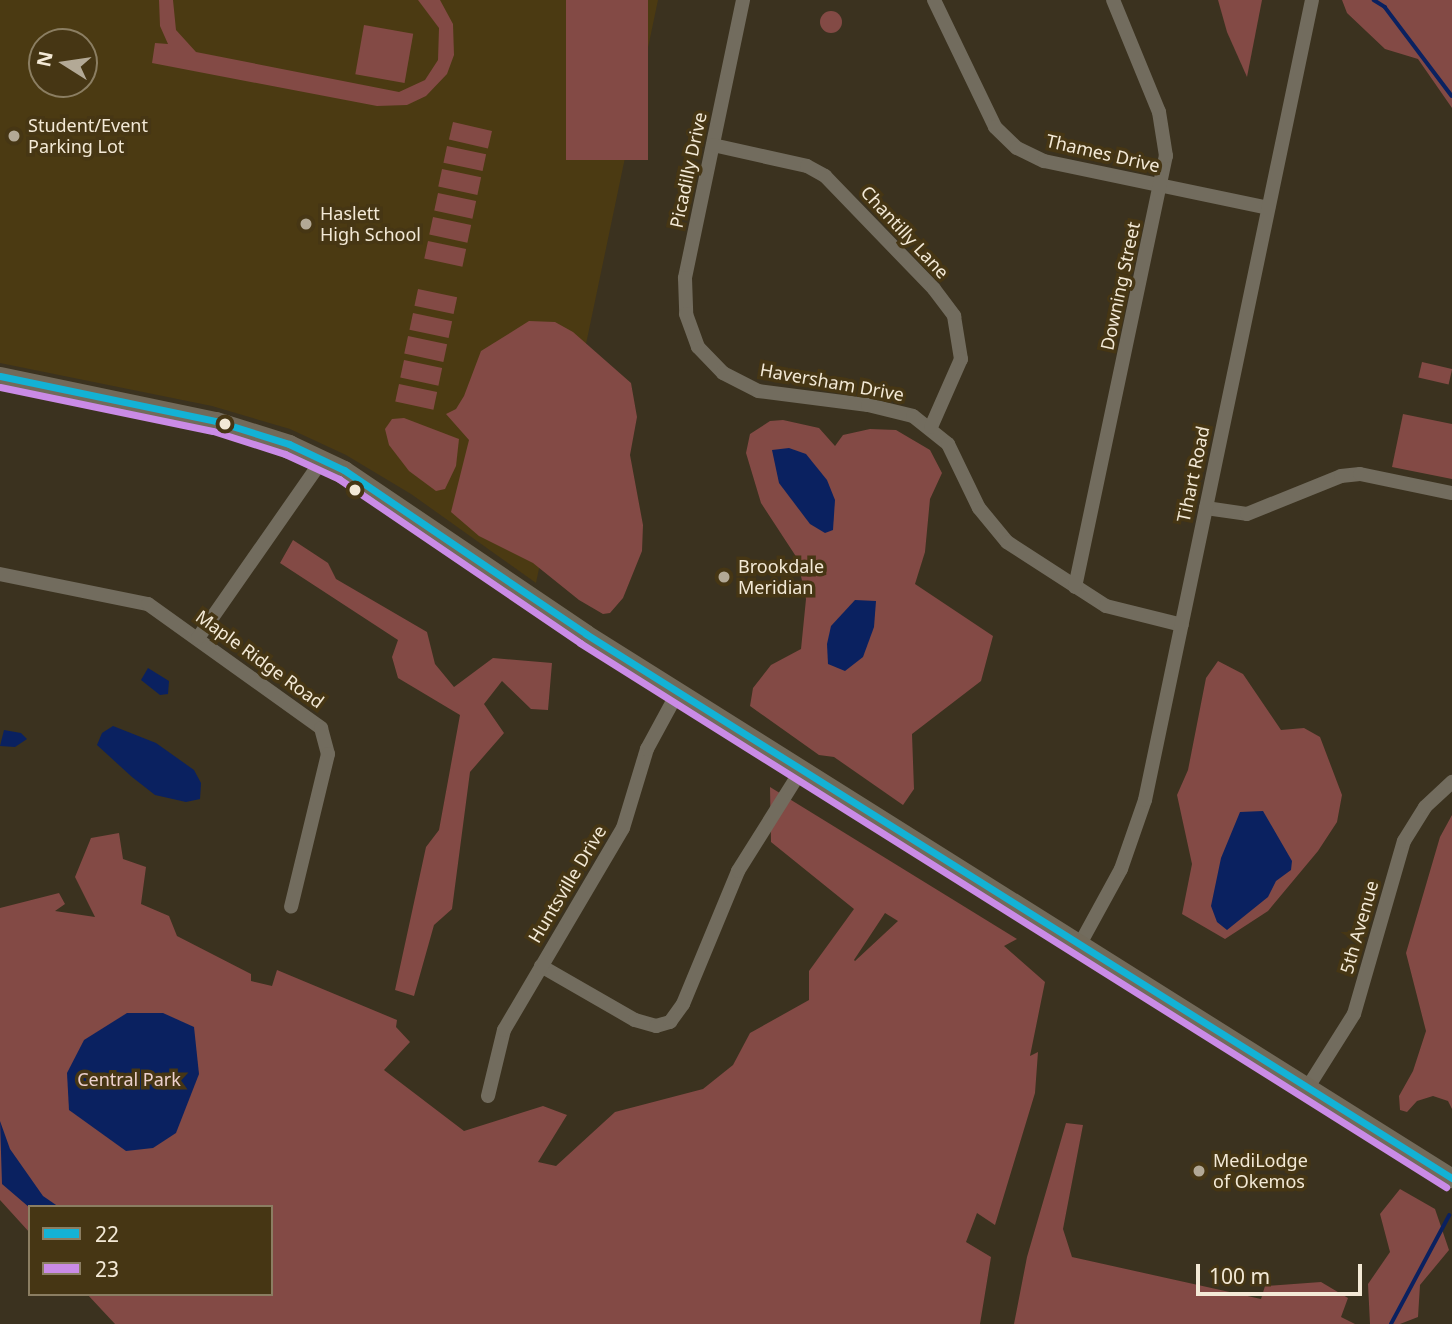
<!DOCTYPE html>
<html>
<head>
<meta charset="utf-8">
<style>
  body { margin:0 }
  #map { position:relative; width:1452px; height:1324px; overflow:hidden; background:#3b321f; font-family:"Noto Sans",sans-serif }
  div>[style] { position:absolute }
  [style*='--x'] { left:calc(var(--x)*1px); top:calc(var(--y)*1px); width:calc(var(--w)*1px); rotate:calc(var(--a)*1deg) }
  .built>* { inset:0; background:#4b3a12 }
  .green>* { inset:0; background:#834a45; transform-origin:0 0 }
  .round { border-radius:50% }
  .water>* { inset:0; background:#0a2160 }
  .stream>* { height:3.5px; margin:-1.75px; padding:0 1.75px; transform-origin:1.75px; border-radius:1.75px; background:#0a2160 }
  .minor>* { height:14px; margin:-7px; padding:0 7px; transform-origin:7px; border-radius:7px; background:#726c5e }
  .secondary>* { height:19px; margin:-9.5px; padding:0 9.5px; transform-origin:9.5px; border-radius:9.5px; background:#726a5a }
  .bus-1>* { height:7px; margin:-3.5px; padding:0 3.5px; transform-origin:3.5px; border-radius:3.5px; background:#13b2d5 }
  .bus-2>* { height:7px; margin:-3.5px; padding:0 3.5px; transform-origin:3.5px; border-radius:3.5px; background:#ca8be6 }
  .dots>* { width:19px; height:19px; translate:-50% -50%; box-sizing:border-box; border:4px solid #463614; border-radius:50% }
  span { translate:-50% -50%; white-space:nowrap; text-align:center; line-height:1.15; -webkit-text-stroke:7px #463614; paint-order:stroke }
  .poi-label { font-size:18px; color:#f3e9d6 }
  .left { translate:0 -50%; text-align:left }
  .street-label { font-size:18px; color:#f3e9d6 }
  .park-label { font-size:18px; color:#edd1ce }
  .legend { position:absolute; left:28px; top:1205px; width:245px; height:91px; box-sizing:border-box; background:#463614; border:2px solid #8b7e62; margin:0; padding:9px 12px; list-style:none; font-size:21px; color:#f3e9d6 }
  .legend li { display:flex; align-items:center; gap:14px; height:35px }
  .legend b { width:35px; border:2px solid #8b7e62 }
  .north { position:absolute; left:28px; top:28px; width:70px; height:70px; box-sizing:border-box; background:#463614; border:2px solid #8b7e62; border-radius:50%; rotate:282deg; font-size:19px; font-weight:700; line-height:28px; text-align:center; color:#f3e9d6 }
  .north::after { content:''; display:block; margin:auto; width:24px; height:32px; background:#b3a996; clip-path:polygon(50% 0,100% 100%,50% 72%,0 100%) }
  .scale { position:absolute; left:1196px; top:1264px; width:166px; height:32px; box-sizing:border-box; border:4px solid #f3e9d6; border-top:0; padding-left:9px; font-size:21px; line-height:24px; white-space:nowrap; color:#f3e9d6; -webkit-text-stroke:5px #463614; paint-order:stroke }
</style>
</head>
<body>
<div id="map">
  <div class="built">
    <div style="clip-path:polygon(evenodd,0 0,658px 0,536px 583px,411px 494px,346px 455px,290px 429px,212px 406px,0 363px,0 0,42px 42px,84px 42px,84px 84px,42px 84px,42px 42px)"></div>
  </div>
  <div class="green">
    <div style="clip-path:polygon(159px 0,173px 0,176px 30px,196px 52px,399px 92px,425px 80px,438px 60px,439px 28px,418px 0,440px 0,453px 24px,454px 55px,447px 74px,426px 96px,407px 105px,377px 106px,152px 63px,155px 43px,168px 44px,160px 26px)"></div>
    <div style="left:566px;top:0;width:82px;height:160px"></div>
    <div style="clip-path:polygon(1218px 0,1262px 0,1247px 77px,1227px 32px)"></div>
    <div style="clip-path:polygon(1342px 0,1452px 0,1452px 108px,1418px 59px,1385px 49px,1347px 13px)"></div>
    <div class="round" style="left:820px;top:11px;width:22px;height:22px"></div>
    <div style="left:364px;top:25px;width:50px;height:50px;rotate:10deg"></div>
    <div style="left:453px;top:122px;width:40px;height:18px;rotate:13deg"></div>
    <div style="left:447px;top:146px;width:40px;height:17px;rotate:12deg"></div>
    <div style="left:442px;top:169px;width:40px;height:18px;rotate:12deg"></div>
    <div style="left:438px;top:193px;width:39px;height:18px;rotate:12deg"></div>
    <div style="left:433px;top:217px;width:39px;height:18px;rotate:12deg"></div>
    <div style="left:428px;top:241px;width:39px;height:18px;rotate:12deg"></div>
    <div style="left:418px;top:289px;width:40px;height:17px;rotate:12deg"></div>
    <div style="left:413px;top:313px;width:40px;height:17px;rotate:12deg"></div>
    <div style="clip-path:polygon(529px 321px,555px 322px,573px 332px,631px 383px,637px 417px,630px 455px,643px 525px,642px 551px,623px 598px,610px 613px,603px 614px,579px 600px,533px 563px,479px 536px,451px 512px,469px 440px,446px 414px,456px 409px,464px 396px,481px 351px)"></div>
    <div style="left:408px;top:336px;width:40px;height:18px;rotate:12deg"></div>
    <div style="left:404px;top:360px;width:39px;height:18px;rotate:12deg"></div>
    <div style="left:1422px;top:362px;width:31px;height:16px;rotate:13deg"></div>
    <div style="left:399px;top:384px;width:39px;height:18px;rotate:12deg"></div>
    <div style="clip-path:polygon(1403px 414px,1452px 424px,1452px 479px,1392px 467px)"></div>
    <div style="clip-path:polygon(404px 418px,459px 439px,456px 466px,445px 489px,436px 491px,409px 471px,389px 445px,385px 429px,392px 419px)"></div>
    <div style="clip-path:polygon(783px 420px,819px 428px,835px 446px,843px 435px,870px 429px,896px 430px,930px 450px,942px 473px,930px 499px,925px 552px,915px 584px,993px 636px,981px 681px,912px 734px,914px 789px,903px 805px,834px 757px,819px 755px,750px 706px,753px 688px,771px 665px,801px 649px,806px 599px,797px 558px,761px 503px,746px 453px,750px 434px,770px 421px)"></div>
    <div style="clip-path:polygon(293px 540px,328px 563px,336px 579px,427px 632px,435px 664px,454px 687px,493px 658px,552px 663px,548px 710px,531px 709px,502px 681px,484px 704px,504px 733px,470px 772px,452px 909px,434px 925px,414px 996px,395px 990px,426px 847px,439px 830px,460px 715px,398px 678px,392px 657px,398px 640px,280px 563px)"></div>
    <div style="clip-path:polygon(1218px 661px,1243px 674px,1281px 730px,1304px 728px,1320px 737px,1342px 795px,1337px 822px,1318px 851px,1268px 911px,1225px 939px,1182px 914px,1192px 864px,1177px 795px,1188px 770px,1206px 678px)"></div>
    <div style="clip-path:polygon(evenodd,770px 787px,1017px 939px,1004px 946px,1045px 982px,1030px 1056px,1038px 1052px,1035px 1093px,995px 1225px,977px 1213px,966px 1242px,991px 1257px,980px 1324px,115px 1324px,87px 1294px,271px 1294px,271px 1207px,30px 1207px,30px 1233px,0 1200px,0 908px,59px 893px,65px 904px,55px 911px,95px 917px,75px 877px,91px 838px,119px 833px,123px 859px,146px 867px,141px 904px,169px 916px,177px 936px,251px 974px,251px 981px,272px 986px,277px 970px,397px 1020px,396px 1027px,410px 1042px,384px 1070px,464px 1131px,543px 1106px,567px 1115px,538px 1162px,556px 1166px,615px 1112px,703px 1089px,733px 1065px,750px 1033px,809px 1000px,809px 971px,854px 909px,771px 842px,770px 787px,885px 913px,898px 921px,855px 961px,854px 960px,885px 913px)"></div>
    <div style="clip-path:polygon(1452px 815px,1452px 1109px,1448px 1101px,1433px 1096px,1417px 1101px,1407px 1112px,1400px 1110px,1399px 1096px,1413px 1071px,1426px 1031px,1406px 953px,1440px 837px)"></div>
    <div style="clip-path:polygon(1066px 1123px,1083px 1125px,1063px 1229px,1072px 1257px,1261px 1299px,1265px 1286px,1321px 1282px,1348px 1298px,1341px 1317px,1355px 1324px,1014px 1324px,1027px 1257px)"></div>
    <div style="clip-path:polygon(1400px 1189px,1435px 1209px,1449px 1250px,1420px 1285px,1418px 1317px,1400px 1324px,1370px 1324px,1368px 1284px,1390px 1252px,1380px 1214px)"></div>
  </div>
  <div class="water">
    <div style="clip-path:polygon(789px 448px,806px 454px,827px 480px,835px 500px,833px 530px,825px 533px,810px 524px,779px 483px,772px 450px)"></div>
    <div style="clip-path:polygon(855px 600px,876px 601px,874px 627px,863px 657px,845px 671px,828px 664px,827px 644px,831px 626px)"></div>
    <div style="clip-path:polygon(148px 668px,169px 681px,168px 694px,160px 695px,141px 680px)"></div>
    <div style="clip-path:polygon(113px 726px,156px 743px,194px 770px,201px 783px,200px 799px,186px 802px,155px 795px,132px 777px,97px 745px,102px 733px)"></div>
    <div style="clip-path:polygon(4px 730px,21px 733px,27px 739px,15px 747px,0 746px)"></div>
    <div style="clip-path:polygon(1263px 811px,1292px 861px,1291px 870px,1276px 881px,1268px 897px,1227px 930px,1217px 922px,1211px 906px,1221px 858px,1240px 812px)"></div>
    <div style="clip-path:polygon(127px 1013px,163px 1013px,194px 1027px,199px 1074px,176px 1133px,153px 1148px,126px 1151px,69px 1110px,67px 1073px,84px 1040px)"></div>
    <div style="clip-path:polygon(0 1121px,10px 1149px,43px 1196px,59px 1207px,30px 1208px,2px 1184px)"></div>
  </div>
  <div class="stream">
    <div style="--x:1374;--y:0;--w:13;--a:32"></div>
    <div style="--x:1385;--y:7;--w:111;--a:53"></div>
    <div style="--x:1391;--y:1324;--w:123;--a:-61.8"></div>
  </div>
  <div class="minor">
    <div style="--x:743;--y:0;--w:284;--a:101.8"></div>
    <div style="--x:685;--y:278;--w:36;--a:88"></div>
    <div style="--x:686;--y:314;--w:35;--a:70"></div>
    <div style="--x:698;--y:347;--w:36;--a:46"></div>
    <div style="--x:723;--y:373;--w:39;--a:27"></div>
    <div style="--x:758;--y:391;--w:111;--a:7.3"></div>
    <div style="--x:868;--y:405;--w:46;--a:13.7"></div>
    <div style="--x:913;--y:416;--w:45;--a:38.7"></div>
    <div style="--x:948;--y:444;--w:71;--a:64.2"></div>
    <div style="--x:979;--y:508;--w:44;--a:50.5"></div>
    <div style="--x:1007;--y:542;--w:118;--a:32.9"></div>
    <div style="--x:1106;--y:606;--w:78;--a:14"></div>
    <div style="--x:934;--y:0;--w:141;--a:64.3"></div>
    <div style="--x:995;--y:127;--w:30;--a:44"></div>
    <div style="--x:1017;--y:148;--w:30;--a:26"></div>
    <div style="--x:1044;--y:161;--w:229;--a:11.8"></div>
    <div style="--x:713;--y:145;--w:96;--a:12.6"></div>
    <div style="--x:807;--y:166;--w:21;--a:29"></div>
    <div style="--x:825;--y:176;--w:157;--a:46"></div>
    <div style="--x:934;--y:289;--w:34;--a:53"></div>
    <div style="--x:954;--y:316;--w:44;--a:80.8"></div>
    <div style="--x:961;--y:359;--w:74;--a:113.8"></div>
    <div style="--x:1206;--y:508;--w:41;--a:8.3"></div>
    <div style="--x:1247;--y:514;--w:101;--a:-22"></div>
    <div style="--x:1341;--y:476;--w:19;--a:-6"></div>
    <div style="--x:1360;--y:474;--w:94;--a:11.7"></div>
    <div style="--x:0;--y:574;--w:151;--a:11.5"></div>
    <div style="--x:148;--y:604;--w:213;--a:35.6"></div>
    <div style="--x:321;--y:728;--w:27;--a:75"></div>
    <div style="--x:328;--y:754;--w:157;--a:103.6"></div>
    <div style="--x:1075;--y:587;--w:441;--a:-78.1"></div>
    <div style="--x:1166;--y:156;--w:45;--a:-99"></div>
    <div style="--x:1159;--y:112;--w:121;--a:-112.3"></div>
    <div style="--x:198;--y:638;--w:218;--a:-55.1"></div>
    <div style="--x:1080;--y:944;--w:85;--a:-61.3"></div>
    <div style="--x:1121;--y:869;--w:73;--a:-70.8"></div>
    <div style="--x:1145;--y:800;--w:817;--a:-78.21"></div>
    <div style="--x:541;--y:966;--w:108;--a:29.9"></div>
    <div style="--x:635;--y:1020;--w:22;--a:16"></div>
    <div style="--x:656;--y:1026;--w:15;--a:-16"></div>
    <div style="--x:670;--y:1022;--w:22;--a:-54"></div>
    <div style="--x:683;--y:1004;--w:144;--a:-67.5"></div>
    <div style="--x:738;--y:871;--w:120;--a:-57.9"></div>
    <div style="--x:1308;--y:1087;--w:86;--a:-57.8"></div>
    <div style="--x:1354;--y:1014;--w:180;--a:-73.9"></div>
    <div style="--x:1404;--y:841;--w:40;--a:-58"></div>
    <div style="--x:1425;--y:807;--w:37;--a:-43"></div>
    <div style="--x:488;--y:1096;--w:68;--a:-76.4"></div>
    <div style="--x:504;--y:1030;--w:234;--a:-59.5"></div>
    <div style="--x:623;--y:828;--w:83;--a:-73.1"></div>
    <div style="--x:647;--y:749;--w:65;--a:-61.5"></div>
  </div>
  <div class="secondary">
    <div style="--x:0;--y:376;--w:221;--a:11.8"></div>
    <div style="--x:216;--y:421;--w:77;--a:17.5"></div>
    <div style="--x:289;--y:444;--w:61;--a:25.3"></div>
    <div style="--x:344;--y:470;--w:292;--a:34.1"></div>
    <div style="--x:586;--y:634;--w:1023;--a:32.14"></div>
  </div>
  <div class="bus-1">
    <div style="--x:0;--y:376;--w:221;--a:11.8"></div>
    <div style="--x:216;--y:421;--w:77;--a:17.5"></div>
    <div style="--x:289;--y:444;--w:61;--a:25.3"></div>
    <div style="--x:344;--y:470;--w:292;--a:34.1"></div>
    <div style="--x:586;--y:634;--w:1023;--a:32.14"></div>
  </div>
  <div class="bus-2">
    <div style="--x:0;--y:387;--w:217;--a:11.7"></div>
    <div style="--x:213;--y:431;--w:76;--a:17.7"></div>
    <div style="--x:285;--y:454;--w:60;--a:24.8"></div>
    <div style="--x:339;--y:479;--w:292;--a:34.2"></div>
    <div style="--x:580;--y:643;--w:1023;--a:32.14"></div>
  </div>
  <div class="dots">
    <div style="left:14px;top:136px;background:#b3a996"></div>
    <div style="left:306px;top:224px;background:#b3a996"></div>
    <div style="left:225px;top:424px;background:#f3e9d6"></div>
    <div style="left:355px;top:490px;background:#f3e9d6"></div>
    <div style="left:724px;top:577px;background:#b3a996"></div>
    <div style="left:1199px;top:1171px;background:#b3a996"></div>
  </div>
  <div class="poi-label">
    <span class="left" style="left:28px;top:136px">Student/Event<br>Parking Lot</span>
    <span class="left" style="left:320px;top:224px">Haslett<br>High School</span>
    <span class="left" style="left:738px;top:577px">Brookdale<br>Meridian</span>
    <span class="left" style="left:1213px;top:1171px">MediLodge<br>of Okemos</span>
  </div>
  <div class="street-label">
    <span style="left:1103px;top:153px;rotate:13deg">Thames Drive</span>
    <span style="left:688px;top:170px;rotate:-78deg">Picadilly Drive</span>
    <span style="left:905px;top:232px;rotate:47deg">Chantilly Lane</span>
    <span style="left:1120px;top:286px;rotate:-78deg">Downing Street</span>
    <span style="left:832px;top:382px;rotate:10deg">Haversham Drive</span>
    <span style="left:1193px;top:474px;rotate:-78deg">Tihart Road</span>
    <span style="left:260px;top:659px;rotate:36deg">Maple Ridge Road</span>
    <span style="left:567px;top:884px;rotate:-59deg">Huntsville Drive</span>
    <span style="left:1359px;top:927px;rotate:-74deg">5th Avenue</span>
  </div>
  <div class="park-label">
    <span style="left:129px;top:1079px">Central Park</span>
  </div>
  <ul class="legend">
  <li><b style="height:9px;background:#13b2d5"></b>22</li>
  <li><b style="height:9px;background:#ca8be6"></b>23</li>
  </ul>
  <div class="north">N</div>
  <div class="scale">100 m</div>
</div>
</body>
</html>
